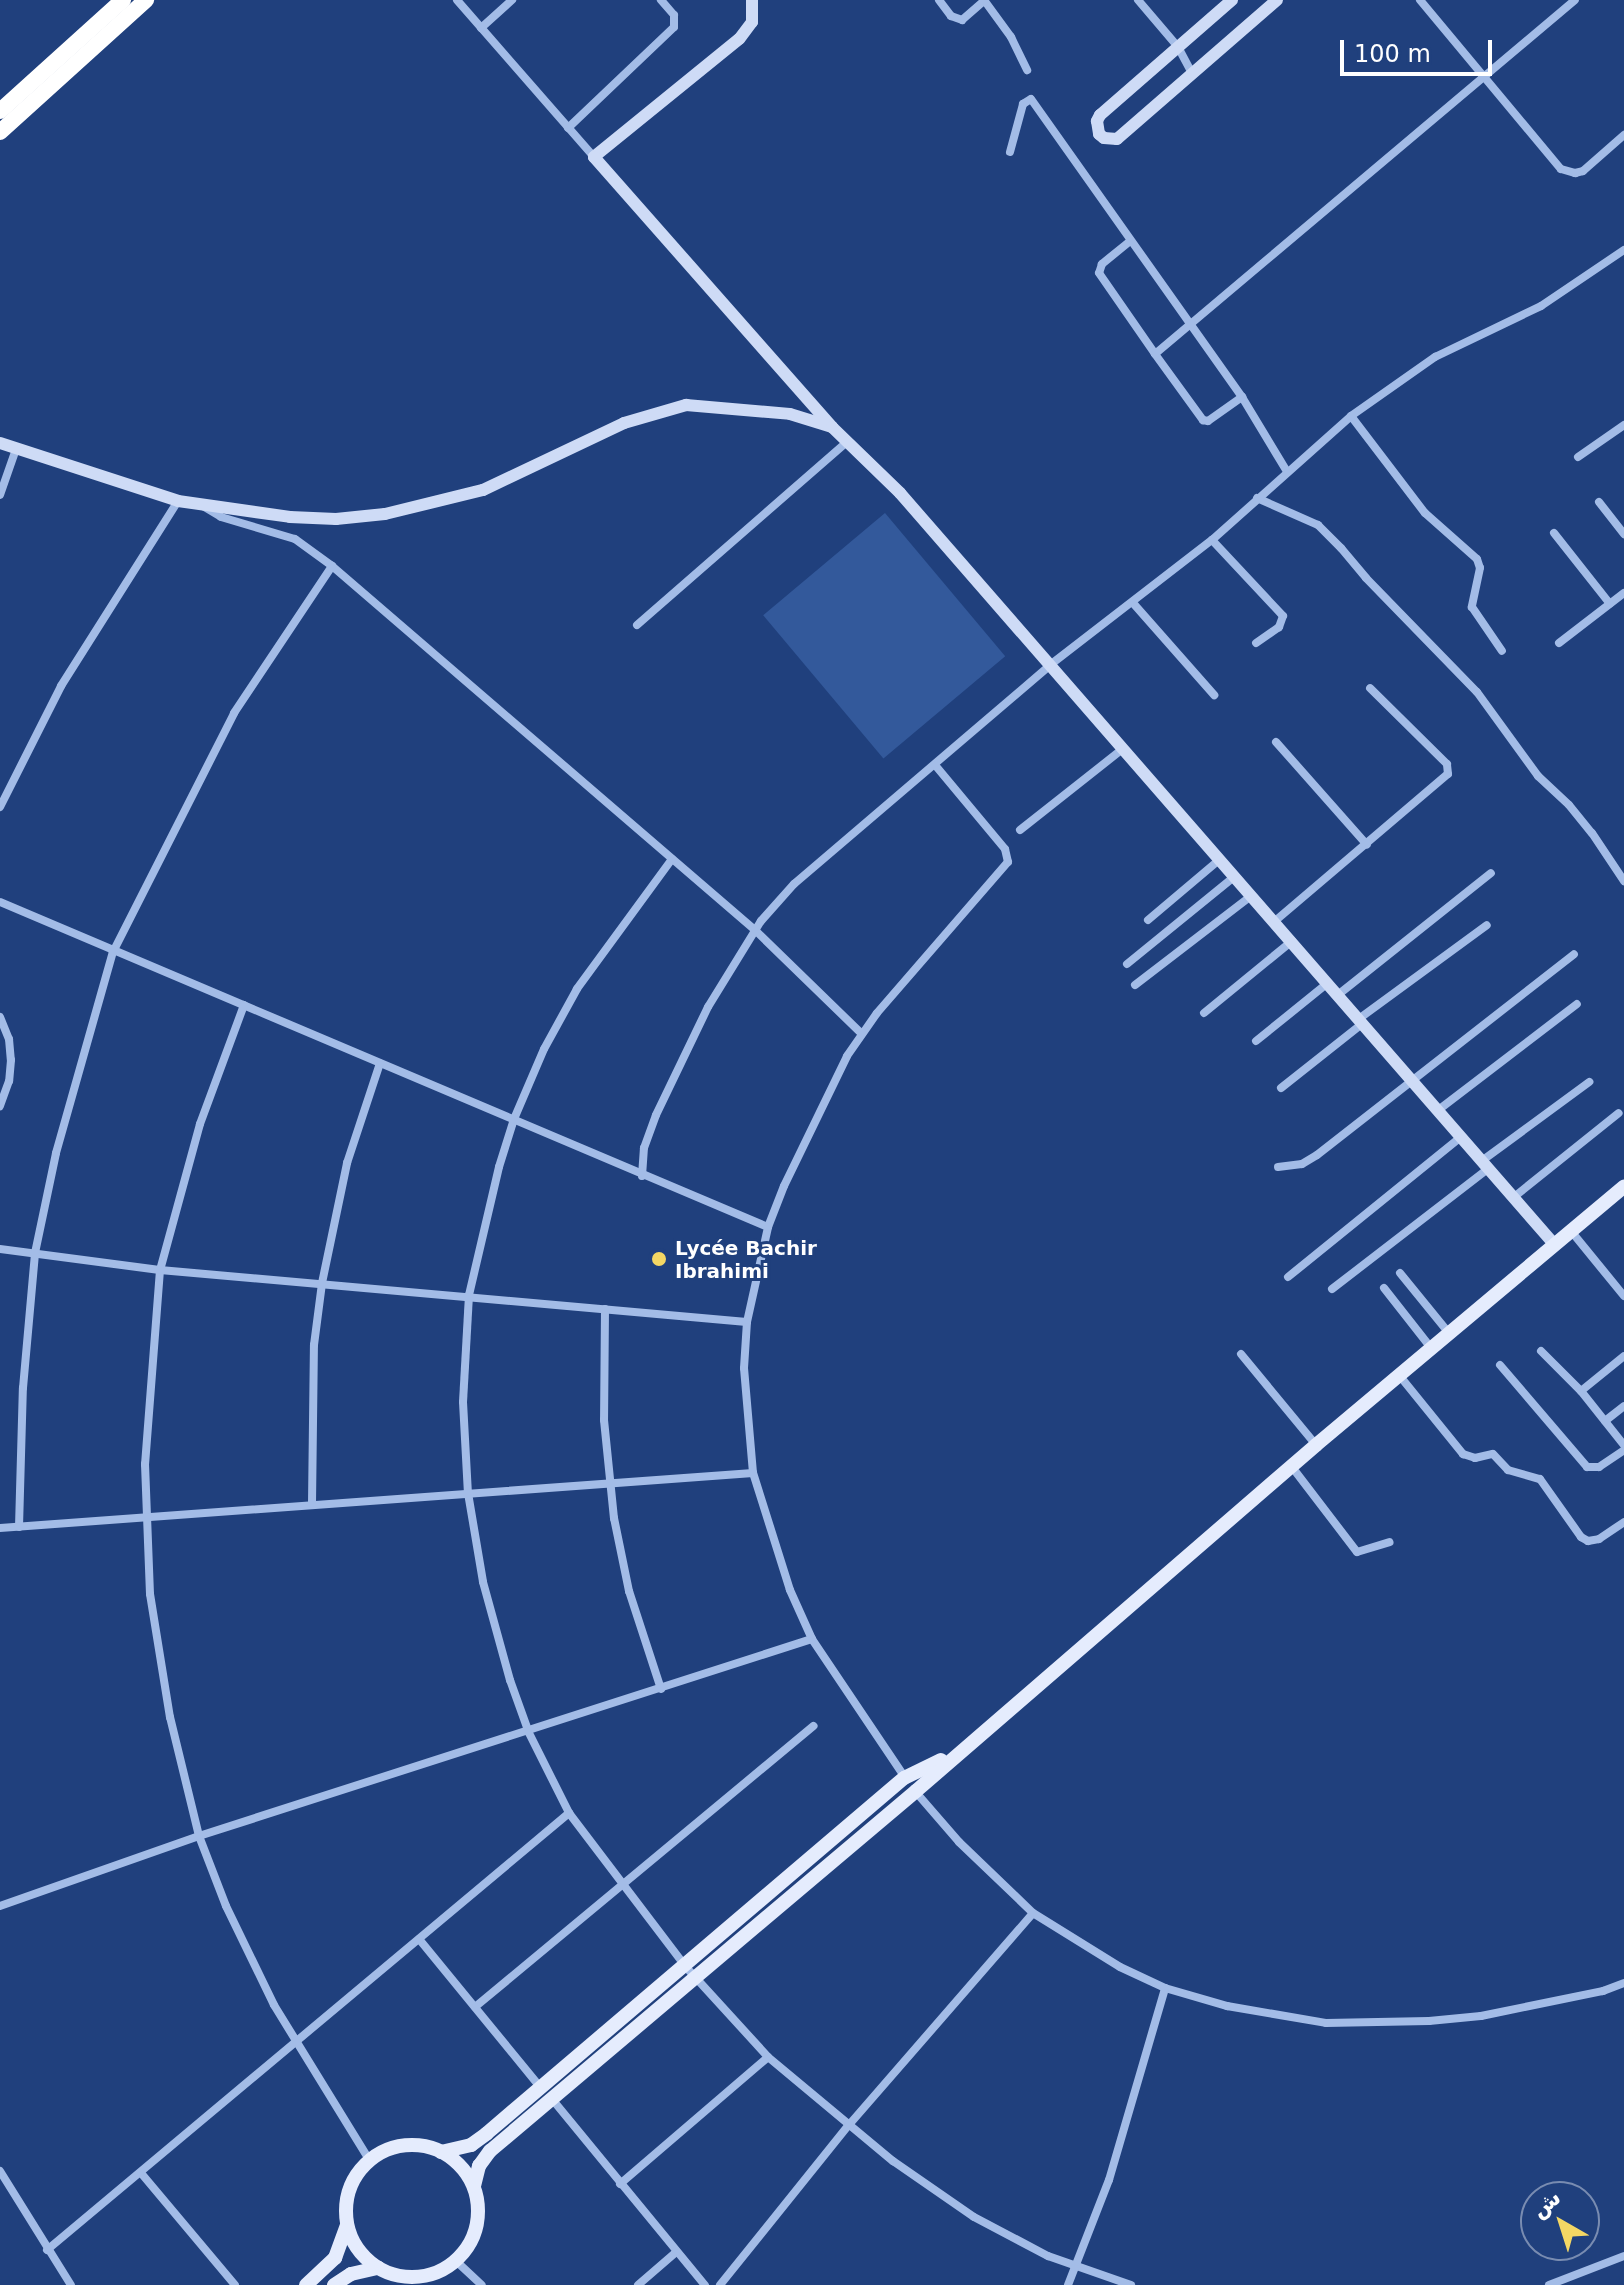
<!DOCTYPE html>
<html>
<head>
<meta charset="utf-8">
<style>
  body { margin:0 }
  #map { position:relative; width:1624px; height:2285px; overflow:hidden; background:#20407d; font-family:"DejaVu Sans","Noto Naskh Arabic",sans-serif }
  div>[style] { position:absolute }
  [style*='--x'] { left:calc(var(--x)*1px); top:calc(var(--y)*1px); width:calc(var(--w)*1px); rotate:calc(var(--a)*1deg) }
  .green>* { inset:0; background:#33599b; transform-origin:0 0 }
  .street>* { height:8px; margin:-4px; padding:0 4px; transform-origin:4px; border-radius:4px; background:#a3bce7 }
  .secondary>* { height:12px; margin:-6px; padding:0 6px; transform-origin:6px; border-radius:6px; background:#cedbf6 }
  .primary>* { height:14px; margin:-7px; padding:0 7px; transform-origin:7px; border-radius:7px; background:#e5ecfd }
  .primary>.ring { margin:-7px; padding:0; box-sizing:content-box; background:none; border:14px solid #e5ecfd; border-radius:50% }
  .highway>* { height:16px; margin:-8px; padding:0 8px; transform-origin:8px; border-radius:8px; background:#fff }
  .dots>* { width:22px; height:22px; translate:-50% -50%; box-sizing:border-box; border:4px solid #20407d; border-radius:50% }
  span { translate:-50% -50%; white-space:nowrap; text-align:center; line-height:1.15; -webkit-text-stroke:6px #20407d; paint-order:stroke }
  .poi-label { font-size:20px; color:#fff; font-weight:700 }
  .left { translate:0 -50%; text-align:left }
  .north { position:absolute; left:1520px; top:2181px; width:80px; height:80px; box-sizing:border-box; background:#20407d; border:2px solid #798cb1; border-radius:50%; rotate:321deg; font-size:22px; font-weight:700; line-height:32px; text-align:center; color:#fff }
  .north::after { content:''; display:block; margin:auto; width:28px; height:36px; background:#f4d764; clip-path:polygon(50% 0,100% 100%,50% 72%,0 100%) }
  .scale { position:absolute; left:1340px; top:40px; width:152px; height:36px; box-sizing:border-box; border:4px solid #fff; border-top:0; padding-left:10px; font-size:24px; line-height:28px; white-space:nowrap; color:#fff; -webkit-text-stroke:6px #20407d; paint-order:stroke }
</style>
</head>
<body>
<div id="map">
  <div class="green">
    <div style="left:885px;top:513px;width:187px;height:159px;rotate:50deg"></div>
  </div>
  <div class="street">
    <div style="--x:457;--y:0;--w:208;--a:48.9"></div>
    <div style="--x:939;--y:0;--w:20;--a:53"></div>
    <div style="--x:951;--y:16;--w:12;--a:20"></div>
    <div style="--x:962;--y:20;--w:30;--a:-41"></div>
    <div style="--x:984;--y:0;--w:46;--a:53.9"></div>
    <div style="--x:1011;--y:37;--w:37;--a:64"></div>
    <div style="--x:1138;--y:0;--w:62;--a:49.6"></div>
    <div style="--x:1178;--y:47;--w:30;--a:62"></div>
    <div style="--x:1420;--y:0;--w:220;--a:50.2"></div>
    <div style="--x:1561;--y:169;--w:15;--a:16"></div>
    <div style="--x:1575;--y:173;--w:8;--a:-14"></div>
    <div style="--x:1583;--y:171;--w:55;--a:-41.3"></div>
    <div style="--x:481;--y:28;--w:42;--a:-42.1"></div>
    <div style="--x:568;--y:128;--w:146;--a:-43.6"></div>
    <div style="--x:674;--y:27;--w:12;--a:-90"></div>
    <div style="--x:674;--y:15;--w:20;--a:-131"></div>
    <div style="--x:1010;--y:152;--w:50;--a:-74.8"></div>
    <div style="--x:1023;--y:104;--w:9;--a:-32"></div>
    <div style="--x:1031;--y:99;--w:365;--a:54.7"></div>
    <div style="--x:1242;--y:397;--w:85;--a:58.9"></div>
    <div style="--x:1129;--y:242;--w:35;--a:141"></div>
    <div style="--x:1102;--y:264;--w:9;--a:108"></div>
    <div style="--x:1099;--y:273;--w:98;--a:55.3"></div>
    <div style="--x:1155;--y:354;--w:82;--a:54"></div>
    <div style="--x:1203;--y:420;--w:5;--a:11"></div>
    <div style="--x:1208;--y:421;--w:42;--a:-35.2"></div>
    <div style="--x:1155;--y:354;--w:549;--a:-40.13"></div>
    <div style="--x:1351;--y:416;--w:122;--a:52.7"></div>
    <div style="--x:1425;--y:513;--w:69;--a:41.5"></div>
    <div style="--x:1477;--y:559;--w:9;--a:72"></div>
    <div style="--x:1480;--y:568;--w:40;--a:102"></div>
    <div style="--x:1472;--y:607;--w:53;--a:55.7"></div>
    <div style="--x:1578;--y:457;--w:56;--a:-34.8"></div>
    <div style="--x:0;--y:495;--w:49;--a:-70.8"></div>
    <div style="--x:1257;--y:498;--w:67;--a:23.9"></div>
    <div style="--x:1318;--y:525;--w:33;--a:45"></div>
    <div style="--x:1341;--y:548;--w:39;--a:50"></div>
    <div style="--x:1366;--y:578;--w:159;--a:45.8"></div>
    <div style="--x:1477;--y:692;--w:104;--a:54"></div>
    <div style="--x:1538;--y:776;--w:42;--a:43.1"></div>
    <div style="--x:1569;--y:805;--w:36;--a:51"></div>
    <div style="--x:1592;--y:833;--w:58;--a:56.3"></div>
    <div style="--x:1599;--y:502;--w:41;--a:52"></div>
    <div style="--x:203;--y:506;--w:21;--a:31"></div>
    <div style="--x:221;--y:517;--w:77;--a:16.6"></div>
    <div style="--x:295;--y:539;--w:46;--a:36.1"></div>
    <div style="--x:332;--y:566;--w:558;--a:40.71"></div>
    <div style="--x:755;--y:930;--w:149;--a:44.2"></div>
    <div style="--x:1554;--y:533;--w:90;--a:51.7"></div>
    <div style="--x:1212;--y:540;--w:104;--a:46.9"></div>
    <div style="--x:1283;--y:616;--w:12;--a:110"></div>
    <div style="--x:1279;--y:627;--w:28;--a:145"></div>
    <div style="--x:1133;--y:603;--w:123;--a:48.6"></div>
    <div style="--x:637;--y:625;--w:280;--a:-41.1"></div>
    <div style="--x:1559;--y:643;--w:82;--a:-37.6"></div>
    <div style="--x:1276;--y:742;--w:137;--a:48.5"></div>
    <div style="--x:0;--y:807;--w:136;--a:-63.2"></div>
    <div style="--x:61;--y:686;--w:219;--a:-57.7"></div>
    <div style="--x:1020;--y:830;--w:132;--a:-38.3"></div>
    <div style="--x:672;--y:859;--w:161;--a:126.2"></div>
    <div style="--x:577;--y:989;--w:68;--a:118.8"></div>
    <div style="--x:544;--y:1049;--w:76;--a:113.2"></div>
    <div style="--x:514;--y:1119;--w:50;--a:107.4"></div>
    <div style="--x:499;--y:1167;--w:131;--a:103.2"></div>
    <div style="--x:469;--y:1295;--w:107;--a:93.2"></div>
    <div style="--x:463;--y:1402;--w:91;--a:86.9"></div>
    <div style="--x:468;--y:1493;--w:90;--a:80.4"></div>
    <div style="--x:483;--y:1582;--w:102;--a:74.6"></div>
    <div style="--x:510;--y:1680;--w:56;--a:70.3"></div>
    <div style="--x:529;--y:1733;--w:89;--a:63.4"></div>
    <div style="--x:569;--y:1813;--w:192;--a:52.8"></div>
    <div style="--x:685;--y:1966;--w:123;--a:47.6"></div>
    <div style="--x:768;--y:2057;--w:163;--a:39.8"></div>
    <div style="--x:893;--y:2161;--w:98;--a:34.7"></div>
    <div style="--x:974;--y:2217;--w:84;--a:27.8"></div>
    <div style="--x:1048;--y:2256;--w:88;--a:19.3"></div>
    <div style="--x:0;--y:902;--w:834;--a:22.94"></div>
    <div style="--x:1148;--y:920;--w:93;--a:-40.2"></div>
    <div style="--x:1275;--y:921;--w:227;--a:-40.4"></div>
    <div style="--x:1448;--y:774;--w:10;--a:-96"></div>
    <div style="--x:1447;--y:764;--w:108;--a:-135.4"></div>
    <div style="--x:1127;--y:964;--w:138;--a:-39.1"></div>
    <div style="--x:1135;--y:985;--w:146;--a:-37.5"></div>
    <div style="--x:1339;--y:994;--w:194;--a:-38.5"></div>
    <div style="--x:244;--y:1005;--w:127;--a:110.3"></div>
    <div style="--x:200;--y:1124;--w:151;--a:105.3"></div>
    <div style="--x:160;--y:1270;--w:195;--a:94.4"></div>
    <div style="--x:145;--y:1464;--w:130;--a:87.8"></div>
    <div style="--x:150;--y:1594;--w:125;--a:80.8"></div>
    <div style="--x:170;--y:1717;--w:122;--a:76.3"></div>
    <div style="--x:199;--y:1836;--w:75;--a:68.9"></div>
    <div style="--x:226;--y:1906;--w:110;--a:64.1"></div>
    <div style="--x:274;--y:2005;--w:183;--a:58.4"></div>
    <div style="--x:1204;--y:1013;--w:114;--a:-39.3"></div>
    <div style="--x:0;--y:1017;--w:24;--a:68"></div>
    <div style="--x:9;--y:1039;--w:21;--a:85"></div>
    <div style="--x:11;--y:1060;--w:21;--a:95"></div>
    <div style="--x:9;--y:1081;--w:27;--a:110"></div>
    <div style="--x:1360;--y:1018;--w:157;--a:-36.2"></div>
    <div style="--x:1256;--y:1041;--w:92;--a:-38.9"></div>
    <div style="--x:1281;--y:1088;--w:105;--a:-38.4"></div>
    <div style="--x:1437;--y:1111;--w:176;--a:-37.4"></div>
    <div style="--x:1483;--y:1160;--w:132;--a:-36.3"></div>
    <div style="--x:1278;--y:1167;--w:24;--a:-7"></div>
    <div style="--x:1302;--y:1164;--w:17;--a:-31"></div>
    <div style="--x:1317;--y:1155;--w:326;--a:-38"></div>
    <div style="--x:642;--y:1176;--w:28;--a:-86"></div>
    <div style="--x:644;--y:1148;--w:35;--a:-70"></div>
    <div style="--x:656;--y:1115;--w:120;--a:-64.3"></div>
    <div style="--x:708;--y:1007;--w:101;--a:-58.4"></div>
    <div style="--x:761;--y:921;--w:50;--a:-48.3"></div>
    <div style="--x:794;--y:884;--w:337;--a:-40.5"></div>
    <div style="--x:1050;--y:665;--w:205;--a:-37.7"></div>
    <div style="--x:1212;--y:540;--w:186;--a:-41.7"></div>
    <div style="--x:1351;--y:416;--w:103;--a:-35.1"></div>
    <div style="--x:1435;--y:357;--w:118;--a:-25.7"></div>
    <div style="--x:1541;--y:306;--w:100;--a:-34"></div>
    <div style="--x:1514;--y:1197;--w:134;--a:-38.7"></div>
    <div style="--x:1571;--y:1231;--w:84;--a:50.8"></div>
    <div style="--x:0;--y:1249;--w:161;--a:7.5"></div>
    <div style="--x:160;--y:1270;--w:589;--a:5.06"></div>
    <div style="--x:1400;--y:1273;--w:77;--a:50.8"></div>
    <div style="--x:1288;--y:1277;--w:223;--a:-39"></div>
    <div style="--x:1384;--y:1288;--w:76;--a:51.9"></div>
    <div style="--x:1332;--y:1289;--w:198;--a:-37.6"></div>
    <div style="--x:605;--y:1309;--w:111;--a:90.5"></div>
    <div style="--x:604;--y:1420;--w:99;--a:84.2"></div>
    <div style="--x:614;--y:1518;--w:75;--a:78.4"></div>
    <div style="--x:629;--y:1591;--w:103;--a:71.9"></div>
    <div style="--x:1541;--y:1351;--w:57;--a:45"></div>
    <div style="--x:1581;--y:1391;--w:69;--a:51.5"></div>
    <div style="--x:1241;--y:1354;--w:118;--a:50.5"></div>
    <div style="--x:1500;--y:1365;--w:134;--a:49.5"></div>
    <div style="--x:1587;--y:1467;--w:12;--a:0"></div>
    <div style="--x:1599;--y:1467;--w:30;--a:-34"></div>
    <div style="--x:1399;--y:1375;--w:102;--a:51"></div>
    <div style="--x:1463;--y:1454;--w:13;--a:18"></div>
    <div style="--x:1475;--y:1458;--w:18;--a:-13"></div>
    <div style="--x:1493;--y:1454;--w:22;--a:47"></div>
    <div style="--x:1508;--y:1470;--w:33;--a:16"></div>
    <div style="--x:1540;--y:1479;--w:71;--a:54.7"></div>
    <div style="--x:1581;--y:1537;--w:8;--a:30"></div>
    <div style="--x:1588;--y:1541;--w:11;--a:-10"></div>
    <div style="--x:1599;--y:1539;--w:30;--a:-34"></div>
    <div style="--x:1581;--y:1391;--w:55;--a:-39.1"></div>
    <div style="--x:1605;--y:1421;--w:24;--a:-38"></div>
    <div style="--x:1292;--y:1467;--w:107;--a:52.6"></div>
    <div style="--x:1357;--y:1552;--w:34;--a:-17"></div>
    <div style="--x:312;--y:1504;--w:159;--a:-89.3"></div>
    <div style="--x:314;--y:1345;--w:63;--a:-82.6"></div>
    <div style="--x:322;--y:1283;--w:123;--a:-78.2"></div>
    <div style="--x:347;--y:1163;--w:105;--a:-71.7"></div>
    <div style="--x:19;--y:1527;--w:139;--a:-88.4"></div>
    <div style="--x:23;--y:1388;--w:136;--a:-84.9"></div>
    <div style="--x:35;--y:1253;--w:102;--a:-78.1"></div>
    <div style="--x:56;--y:1153;--w:209;--a:-74.2"></div>
    <div style="--x:113;--y:952;--w:268;--a:-63.1"></div>
    <div style="--x:234;--y:713;--w:177;--a:-56.3"></div>
    <div style="--x:0;--y:1528;--w:755;--a:-4.18"></div>
    <div style="--x:906;--y:1779;--w:169;--a:-123.9"></div>
    <div style="--x:812;--y:1639;--w:54;--a:-114.2"></div>
    <div style="--x:790;--y:1590;--w:123;--a:-107.5"></div>
    <div style="--x:753;--y:1473;--w:105;--a:-94.9"></div>
    <div style="--x:744;--y:1368;--w:46;--a:-86.3"></div>
    <div style="--x:747;--y:1322;--w:97;--a:-77.5"></div>
    <div style="--x:768;--y:1227;--w:44;--a:-68.7"></div>
    <div style="--x:784;--y:1186;--w:144;--a:-64.1"></div>
    <div style="--x:847;--y:1056;--w:52;--a:-55.1"></div>
    <div style="--x:877;--y:1013;--w:200;--a:-49.1"></div>
    <div style="--x:1008;--y:862;--w:13;--a:-103"></div>
    <div style="--x:1005;--y:849;--w:109;--a:-129.8"></div>
    <div style="--x:914;--y:1790;--w:69;--a:49.1"></div>
    <div style="--x:959;--y:1842;--w:103;--a:43.8"></div>
    <div style="--x:1033;--y:1913;--w:102;--a:31.8"></div>
    <div style="--x:1120;--y:1967;--w:50;--a:25"></div>
    <div style="--x:1165;--y:1988;--w:65;--a:16.2"></div>
    <div style="--x:1227;--y:2006;--w:100;--a:9.7"></div>
    <div style="--x:1326;--y:2023;--w:103;--a:-1.1"></div>
    <div style="--x:1429;--y:2021;--w:52;--a:-5.5"></div>
    <div style="--x:1481;--y:2016;--w:125;--a:-11.6"></div>
    <div style="--x:1603;--y:1991;--w:22;--a:-21"></div>
    <div style="--x:0;--y:1906;--w:211;--a:-19.4"></div>
    <div style="--x:199;--y:1836;--w:644;--a:-17.82"></div>
    <div style="--x:419;--y:1939;--w:193;--a:50.7"></div>
    <div style="--x:475;--y:2007;--w:440;--a:-39.7"></div>
    <div style="--x:552;--y:2099;--w:241;--a:50.6"></div>
    <div style="--x:0;--y:2171;--w:134;--a:58.1"></div>
    <div style="--x:141;--y:2173;--w:146;--a:50"></div>
    <div style="--x:620;--y:2184;--w:195;--a:-40.6"></div>
    <div style="--x:47;--y:2250;--w:681;--a:-39.93"></div>
    <div style="--x:456;--y:2261;--w:35;--a:43"></div>
    <div style="--x:638;--y:2285;--w:49;--a:-40.9"></div>
    <div style="--x:720;--y:2285;--w:204;--a:-51.2"></div>
    <div style="--x:848;--y:2126;--w:282;--a:-49"></div>
    <div style="--x:1068;--y:2285;--w:113;--a:-68.7"></div>
    <div style="--x:1109;--y:2180;--w:200;--a:-73.7"></div>
    <div style="--x:1549;--y:2285;--w:80;--a:-21.1"></div>
  </div>
  <div class="secondary">
    <div style="--x:752;--y:0;--w:22;--a:90"></div>
    <div style="--x:752;--y:22;--w:21;--a:127"></div>
    <div style="--x:739;--y:39;--w:187;--a:140.9"></div>
    <div style="--x:594;--y:157;--w:360;--a:48.6"></div>
    <div style="--x:1232;--y:0;--w:175;--a:138.9"></div>
    <div style="--x:1100;--y:115;--w:7;--a:117"></div>
    <div style="--x:1097;--y:121;--w:13;--a:81"></div>
    <div style="--x:1099;--y:134;--w:6;--a:39"></div>
    <div style="--x:1104;--y:138;--w:13;--a:4"></div>
    <div style="--x:1117;--y:139;--w:212;--a:-41"></div>
    <div style="--x:0;--y:443;--w:187;--a:18"></div>
    <div style="--x:178;--y:501;--w:113;--a:8.1"></div>
    <div style="--x:290;--y:517;--w:46;--a:2.5"></div>
    <div style="--x:336;--y:519;--w:49;--a:-5.8"></div>
    <div style="--x:385;--y:514;--w:101;--a:-13.8"></div>
    <div style="--x:483;--y:490;--w:156;--a:-25.4"></div>
    <div style="--x:624;--y:423;--w:65;--a:-16.2"></div>
    <div style="--x:686;--y:405;--w:104;--a:4.9"></div>
    <div style="--x:790;--y:414;--w:44;--a:17.2"></div>
    <div style="--x:832;--y:427;--w:95;--a:44.1"></div>
    <div style="--x:900;--y:493;--w:994;--a:48.95"></div>
  </div>
  <div class="primary">
    <div class="ring" style="left:346px;top:2145px;width:118px;height:118px"></div>
    <div style="--x:441;--y:2152;--w:31;--a:-13"></div>
    <div style="--x:471;--y:2145;--w:19;--a:-36"></div>
    <div style="--x:486;--y:2134;--w:549;--a:-40.42"></div>
    <div style="--x:904;--y:1778;--w:41;--a:-25.9"></div>
    <div style="--x:474;--y:2186;--w:21;--a:-76"></div>
    <div style="--x:479;--y:2166;--w:19;--a:-54"></div>
    <div style="--x:490;--y:2151;--w:558;--a:-40.2"></div>
    <div style="--x:916;--y:1791;--w:529;--a:-40.86"></div>
    <div style="--x:1316;--y:1445;--w:402;--a:-40"></div>
    <div style="--x:306;--y:2285;--w:40;--a:-43"></div>
    <div style="--x:335;--y:2258;--w:35;--a:-70"></div>
    <div style="--x:334;--y:2285;--w:20;--a:-33"></div>
    <div style="--x:351;--y:2274;--w:28;--a:-13"></div>
  </div>
  <div class="highway">
    <div style="--x:0;--y:111;--w:166;--a:-42.1"></div>
    <div style="--x:0;--y:132;--w:197;--a:-42.1"></div>
  </div>
  <div class="dots">
    <div style="left:659px;top:1259px;background:#f4d764"></div>
  </div>
  <div class="poi-label">
    <span class="left" style="left:675px;top:1260px">Lycée Bachir<br>Ibrahimi</span>
  </div>
  <div class="north">ش</div>
  <div class="scale">100 m</div>
</div>
</body>
</html>
